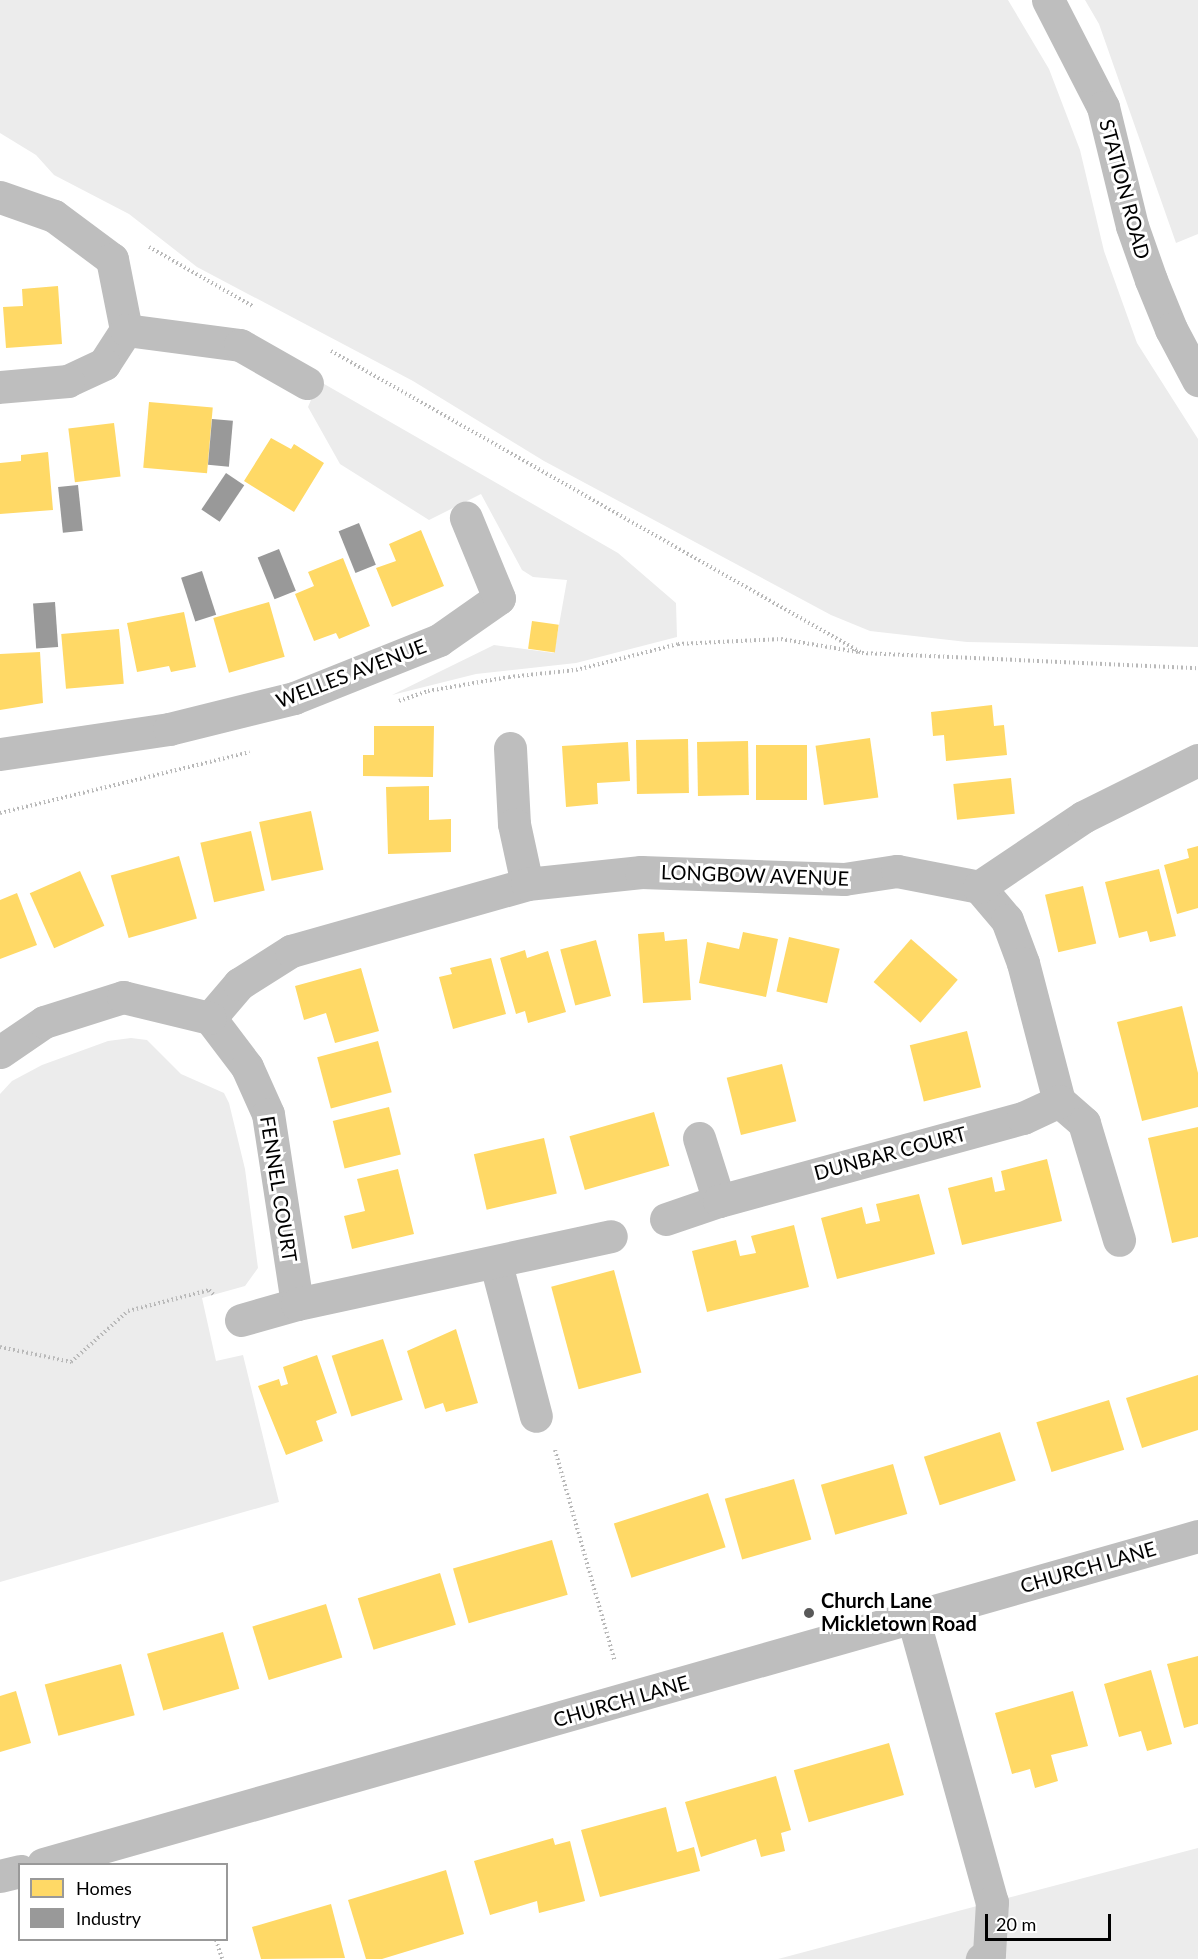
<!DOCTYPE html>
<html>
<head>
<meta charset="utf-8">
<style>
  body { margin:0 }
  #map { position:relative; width:1198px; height:1959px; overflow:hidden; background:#fff; font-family:Lato,sans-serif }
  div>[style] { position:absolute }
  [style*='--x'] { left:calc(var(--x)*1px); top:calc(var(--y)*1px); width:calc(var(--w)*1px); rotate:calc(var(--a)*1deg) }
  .green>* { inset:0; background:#ececec }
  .homes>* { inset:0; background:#ffd966; transform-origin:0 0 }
  .industry>* { inset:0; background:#999; transform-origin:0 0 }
  .path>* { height:4px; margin-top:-2px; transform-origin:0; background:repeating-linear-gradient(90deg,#b9b9b9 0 1.5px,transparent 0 4.5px) }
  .minor>* { height:33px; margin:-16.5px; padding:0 16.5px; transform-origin:16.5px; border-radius:16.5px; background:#bebebe }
  .dots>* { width:16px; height:16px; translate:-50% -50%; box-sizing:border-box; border:3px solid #fff; border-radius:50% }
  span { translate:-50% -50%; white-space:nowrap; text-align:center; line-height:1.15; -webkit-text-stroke:6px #fff; paint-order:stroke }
  .street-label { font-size:20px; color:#000 }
  .poi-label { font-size:20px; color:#000; font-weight:700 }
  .left { translate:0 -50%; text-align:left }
  .legend { position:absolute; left:18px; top:1863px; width:210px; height:78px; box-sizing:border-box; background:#fff; border:2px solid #999; margin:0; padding:8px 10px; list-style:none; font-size:18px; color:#000 }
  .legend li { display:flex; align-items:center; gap:12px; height:30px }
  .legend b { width:30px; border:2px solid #999 }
  .scale { position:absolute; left:985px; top:1914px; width:126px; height:27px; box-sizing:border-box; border:3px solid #000; border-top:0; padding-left:8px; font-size:18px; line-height:21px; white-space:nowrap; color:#000; -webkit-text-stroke:4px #fff; paint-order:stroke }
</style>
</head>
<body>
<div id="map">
  <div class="green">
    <div style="clip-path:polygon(0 0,1008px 0,1049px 69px,1080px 150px,1104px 251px,1137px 343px,1198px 439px,1198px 647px,967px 642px,870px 631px,831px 615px,544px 461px,413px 381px,197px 267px,129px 214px,54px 175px,36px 155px,0 133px)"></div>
    <div style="clip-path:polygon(1085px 0,1198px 0,1198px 234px,1176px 243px,1099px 24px)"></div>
    <div style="clip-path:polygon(319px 381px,618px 553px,676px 603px,677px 637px,576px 663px,476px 674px,392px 695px,494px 645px,554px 653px,567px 580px,533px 577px,522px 570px,481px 494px,429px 520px,340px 464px,308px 407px)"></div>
    <div style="clip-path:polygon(131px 1038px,147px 1040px,181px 1074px,224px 1093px,229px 1103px,245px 1169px,258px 1268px,245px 1286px,202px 1298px,216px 1361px,243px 1355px,279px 1502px,0 1582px,0 1094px,12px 1081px,42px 1065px,108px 1041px)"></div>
    <div style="clip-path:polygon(1198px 1848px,1198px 1959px,778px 1959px,992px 1902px)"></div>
  </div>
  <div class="homes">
    <div style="clip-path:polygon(58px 286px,62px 344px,6px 348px,3px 307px,23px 306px,22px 289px)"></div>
    <div style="left:149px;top:402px;width:64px;height:66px;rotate:5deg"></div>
    <div style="left:114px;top:423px;width:54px;height:46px;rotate:83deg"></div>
    <div style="clip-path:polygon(271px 438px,291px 449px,294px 444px,324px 463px,294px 512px,244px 481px)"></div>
    <div style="clip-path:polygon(48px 452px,53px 510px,0 514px,0 463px,21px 461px,21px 455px)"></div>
    <div style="clip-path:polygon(421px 530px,444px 586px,392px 607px,376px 568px,396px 561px,389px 544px)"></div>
    <div style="clip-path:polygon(343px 558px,370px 626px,339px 639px,336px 633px,314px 641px,295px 594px,314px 586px,308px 572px)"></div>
    <div style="left:269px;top:602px;width:57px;height:58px;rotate:74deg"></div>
    <div style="clip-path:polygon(184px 612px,196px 667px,171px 672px,169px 666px,137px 672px,127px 623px)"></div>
    <div style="left:532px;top:621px;width:27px;height:28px;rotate:8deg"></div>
    <div style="left:119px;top:629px;width:55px;height:58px;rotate:85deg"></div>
    <div style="clip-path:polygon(40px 652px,43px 703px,0 710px,0 654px)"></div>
    <div style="clip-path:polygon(992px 705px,994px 726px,1004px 725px,1007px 755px,946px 761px,944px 735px,933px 736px,931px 712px)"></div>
    <div style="clip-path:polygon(374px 726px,434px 726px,433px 777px,363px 776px,363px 755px,374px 755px)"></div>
    <div style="left:870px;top:738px;width:60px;height:55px;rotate:82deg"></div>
    <div style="left:688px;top:739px;width:54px;height:52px;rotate:89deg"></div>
    <div style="left:748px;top:741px;width:54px;height:51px;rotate:89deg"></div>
    <div style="clip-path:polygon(628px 742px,630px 781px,597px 783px,598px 804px,566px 807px,562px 746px)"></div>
    <div style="left:756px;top:745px;width:51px;height:55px"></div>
    <div style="left:1011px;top:778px;width:36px;height:58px;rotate:84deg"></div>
    <div style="clip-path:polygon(429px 786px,429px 820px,451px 819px,451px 852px,388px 854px,386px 787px)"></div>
    <div style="left:311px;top:811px;width:60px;height:53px;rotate:78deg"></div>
    <div style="left:251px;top:831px;width:61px;height:52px;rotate:77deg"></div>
    <div style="clip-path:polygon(1198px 846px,1198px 908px,1177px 914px,1164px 865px,1189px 858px,1187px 849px)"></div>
    <div style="left:179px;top:856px;width:65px;height:71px;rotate:74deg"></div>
    <div style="clip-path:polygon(1159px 869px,1176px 936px,1150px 942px,1147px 931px,1119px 938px,1105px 882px)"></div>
    <div style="left:80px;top:871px;width:60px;height:55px;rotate:66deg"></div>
    <div style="left:1083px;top:886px;width:59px;height:39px;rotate:77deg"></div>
    <div style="clip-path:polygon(17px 893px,37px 945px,0 959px,0 900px)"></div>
    <div style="clip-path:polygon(664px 932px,665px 941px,687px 939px,691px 1000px,643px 1003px,638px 934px)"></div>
    <div style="clip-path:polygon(743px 932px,778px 939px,766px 997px,699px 983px,707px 942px,739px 949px)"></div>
    <div style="left:789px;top:937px;width:52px;height:56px;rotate:13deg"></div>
    <div style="left:911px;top:939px;width:62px;height:57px;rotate:41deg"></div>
    <div style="left:596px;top:940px;width:58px;height:37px;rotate:75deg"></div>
    <div style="clip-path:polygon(525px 950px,527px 958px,548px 951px,566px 1012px,528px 1023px,525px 1011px,516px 1014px,500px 958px)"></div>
    <div style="clip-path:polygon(491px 958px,506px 1014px,453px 1029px,439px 977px,452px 974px,450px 968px)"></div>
    <div style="clip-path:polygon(361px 968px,379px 1031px,335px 1043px,326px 1013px,304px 1020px,295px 986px)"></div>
    <div style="clip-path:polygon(1182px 1006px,1198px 1073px,1198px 1107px,1142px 1121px,1117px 1022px)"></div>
    <div style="left:967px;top:1031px;width:58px;height:59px;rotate:76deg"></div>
    <div style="left:378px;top:1041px;width:53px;height:63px;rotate:75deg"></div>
    <div style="left:782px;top:1064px;width:59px;height:57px;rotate:76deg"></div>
    <div style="left:389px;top:1107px;width:49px;height:58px;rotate:76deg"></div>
    <div style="left:654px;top:1112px;width:56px;height:88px;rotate:74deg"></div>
    <div style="clip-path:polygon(1198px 1127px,1198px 1237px,1172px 1243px,1148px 1138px)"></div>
    <div style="left:544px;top:1138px;width:57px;height:72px;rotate:77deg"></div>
    <div style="clip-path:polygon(1047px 1159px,1062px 1221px,962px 1245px,948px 1188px,992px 1177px,995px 1192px,1005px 1190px,1001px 1171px)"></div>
    <div style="clip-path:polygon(398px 1169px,414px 1234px,352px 1249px,344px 1216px,365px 1211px,357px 1179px)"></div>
    <div style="clip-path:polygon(919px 1194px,935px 1254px,837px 1279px,821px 1218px,862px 1207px,866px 1224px,880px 1221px,876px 1204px)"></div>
    <div style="clip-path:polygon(794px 1225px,809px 1287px,707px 1312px,692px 1251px,736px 1240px,740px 1256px,756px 1253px,751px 1236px)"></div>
    <div style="left:614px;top:1270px;width:106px;height:65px;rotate:75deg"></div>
    <div style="clip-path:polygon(456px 1329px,478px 1403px,446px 1412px,443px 1403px,425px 1409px,407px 1351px)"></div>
    <div style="left:383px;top:1339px;width:64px;height:54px;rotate:72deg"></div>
    <div style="clip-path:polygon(317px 1355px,337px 1413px,316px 1421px,323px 1441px,286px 1455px,258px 1386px,279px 1379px,281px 1386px,288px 1384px,283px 1367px)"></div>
    <div style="clip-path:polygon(1198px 1375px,1198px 1430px,1142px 1448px,1126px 1398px)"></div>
    <div style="left:1109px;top:1400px;width:52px;height:76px;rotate:73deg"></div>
    <div style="left:1000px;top:1432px;width:51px;height:80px;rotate:72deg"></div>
    <div style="left:893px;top:1464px;width:52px;height:75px;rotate:74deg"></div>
    <div style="left:794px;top:1479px;width:63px;height:72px;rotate:74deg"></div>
    <div style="left:708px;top:1493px;width:57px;height:99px;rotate:72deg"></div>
    <div style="left:552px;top:1540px;width:57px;height:103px;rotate:74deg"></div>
    <div style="left:440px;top:1573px;width:54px;height:86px;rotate:73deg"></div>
    <div style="left:326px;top:1604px;width:56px;height:77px;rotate:73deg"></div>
    <div style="left:223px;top:1632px;width:59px;height:79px;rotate:74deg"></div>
    <div style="clip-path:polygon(1198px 1656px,1198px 1724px,1184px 1728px,1167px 1664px)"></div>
    <div style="left:121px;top:1664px;width:53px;height:79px;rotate:75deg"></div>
    <div style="clip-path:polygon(1151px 1670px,1172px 1744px,1147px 1751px,1141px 1731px,1119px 1737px,1104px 1684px)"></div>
    <div style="clip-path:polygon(16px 1691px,31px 1743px,0 1752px,0 1696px)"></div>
    <div style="clip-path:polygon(1073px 1691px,1088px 1746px,1051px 1755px,1058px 1781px,1035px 1788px,1030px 1769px,1012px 1774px,995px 1713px)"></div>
    <div style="left:889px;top:1743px;width:54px;height:99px;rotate:74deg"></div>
    <div style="clip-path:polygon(776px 1776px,791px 1830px,781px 1833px,785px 1851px,761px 1857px,756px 1839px,701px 1857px,685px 1802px)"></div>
    <div style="clip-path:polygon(666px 1807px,677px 1852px,694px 1847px,700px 1871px,600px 1897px,581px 1830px)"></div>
    <div style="clip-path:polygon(553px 1838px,555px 1845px,570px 1841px,585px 1901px,539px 1913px,537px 1901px,490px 1915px,474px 1861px)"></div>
    <div style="clip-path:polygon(446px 1870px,464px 1934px,382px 1959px,366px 1959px,348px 1900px)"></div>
    <div style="clip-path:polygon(331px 1904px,345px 1958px,261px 1959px,252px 1927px)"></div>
  </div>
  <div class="industry">
    <div style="left:212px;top:419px;width:21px;height:46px;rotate:5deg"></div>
    <div style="left:226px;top:473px;width:22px;height:44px;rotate:34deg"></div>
    <div style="left:78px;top:485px;width:46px;height:20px;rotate:84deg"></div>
    <div style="left:359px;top:523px;width:45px;height:22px;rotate:68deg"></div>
    <div style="left:279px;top:549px;width:45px;height:23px;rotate:68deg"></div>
    <div style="left:202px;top:571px;width:46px;height:22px;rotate:72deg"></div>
    <div style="left:55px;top:602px;width:45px;height:22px;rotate:86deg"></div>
  </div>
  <div class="path">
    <div style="--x:149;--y:247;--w:121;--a:29.7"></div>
    <div style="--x:331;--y:351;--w:611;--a:29.63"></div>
    <div style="--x:862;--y:653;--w:336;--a:2.6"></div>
    <div style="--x:399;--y:701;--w:31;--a:-19"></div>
    <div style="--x:428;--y:691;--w:82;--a:-9.8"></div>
    <div style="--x:509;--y:677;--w:67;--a:-6"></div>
    <div style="--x:576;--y:670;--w:105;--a:-14.3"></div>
    <div style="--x:678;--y:644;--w:103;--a:-2.8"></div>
    <div style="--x:781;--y:639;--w:78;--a:9.6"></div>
    <div style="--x:0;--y:813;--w:257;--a:-13.7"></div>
    <div style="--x:0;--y:1347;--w:73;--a:11.9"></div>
    <div style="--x:71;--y:1362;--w:76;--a:-41.8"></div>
    <div style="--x:128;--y:1311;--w:84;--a:-14.5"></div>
    <div style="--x:209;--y:1290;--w:7;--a:45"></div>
    <div style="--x:555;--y:1450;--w:220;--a:74.2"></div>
    <div style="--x:216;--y:1940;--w:20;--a:72"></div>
  </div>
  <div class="minor">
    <div style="--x:1048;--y:0;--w:120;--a:62.8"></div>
    <div style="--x:1103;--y:107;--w:122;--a:76.3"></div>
    <div style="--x:1132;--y:226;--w:57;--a:70.6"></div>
    <div style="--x:1151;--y:280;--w:53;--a:67.8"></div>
    <div style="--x:1171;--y:329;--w:58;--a:62.1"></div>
    <div style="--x:0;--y:197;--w:57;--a:19.4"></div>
    <div style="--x:54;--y:216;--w:72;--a:36.6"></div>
    <div style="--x:112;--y:259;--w:72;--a:78.8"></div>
    <div style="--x:126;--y:330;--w:40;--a:122.9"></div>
    <div style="--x:104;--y:364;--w:40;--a:155"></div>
    <div style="--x:68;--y:381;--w:68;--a:175"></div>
    <div style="--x:126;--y:330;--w:115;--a:7.5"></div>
    <div style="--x:240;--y:345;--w:77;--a:29.6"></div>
    <div style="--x:510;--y:748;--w:76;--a:87"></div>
    <div style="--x:514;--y:824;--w:61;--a:77.8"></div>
    <div style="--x:0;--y:754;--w:171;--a:-8.4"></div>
    <div style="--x:169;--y:729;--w:129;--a:-13.9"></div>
    <div style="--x:294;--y:698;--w:156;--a:-21.8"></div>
    <div style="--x:439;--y:640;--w:73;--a:-35"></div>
    <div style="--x:499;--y:598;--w:87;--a:-112.4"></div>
    <div style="--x:979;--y:887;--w:43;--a:49.7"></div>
    <div style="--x:1007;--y:920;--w:46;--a:69.6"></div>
    <div style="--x:1023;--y:963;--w:143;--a:75.4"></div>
    <div style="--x:1059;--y:1101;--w:33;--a:41"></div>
    <div style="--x:1084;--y:1123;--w:122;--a:73.3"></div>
    <div style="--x:210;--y:1018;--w:45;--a:-49.5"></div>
    <div style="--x:239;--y:984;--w:62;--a:-32.4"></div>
    <div style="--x:291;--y:951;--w:245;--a:-15.8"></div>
    <div style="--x:527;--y:884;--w:115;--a:-6"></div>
    <div style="--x:641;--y:872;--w:203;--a:2"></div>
    <div style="--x:844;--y:879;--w:54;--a:-8.6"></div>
    <div style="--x:897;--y:871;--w:84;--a:11"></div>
    <div style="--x:979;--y:887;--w:125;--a:-33.9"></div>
    <div style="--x:1083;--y:817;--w:128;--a:-26.4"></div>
    <div style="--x:210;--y:1018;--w:61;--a:52.9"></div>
    <div style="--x:247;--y:1067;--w:51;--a:65.9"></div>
    <div style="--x:268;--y:1114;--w:192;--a:81.3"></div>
    <div style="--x:0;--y:1052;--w:53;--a:-34.3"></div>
    <div style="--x:44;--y:1022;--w:83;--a:-17.6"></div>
    <div style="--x:123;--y:997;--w:89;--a:13.6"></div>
    <div style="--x:699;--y:1138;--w:66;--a:72.4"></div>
    <div style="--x:666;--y:1219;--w:56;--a:-18.8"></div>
    <div style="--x:719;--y:1201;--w:315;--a:-15.3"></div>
    <div style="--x:1023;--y:1118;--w:40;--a:-25"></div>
    <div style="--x:496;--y:1264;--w:157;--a:75.3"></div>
    <div style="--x:241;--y:1320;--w:58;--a:-15.9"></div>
    <div style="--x:297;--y:1304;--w:321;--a:-12.2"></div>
    <div style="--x:913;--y:1618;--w:295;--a:74.5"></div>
    <div style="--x:992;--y:1902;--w:52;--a:93.3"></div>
    <div style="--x:989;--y:1954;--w:9;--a:144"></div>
    <div style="--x:43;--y:1864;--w:1201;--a:-15.85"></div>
    <div style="--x:0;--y:1876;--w:21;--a:-14"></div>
  </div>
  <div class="dots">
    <div style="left:809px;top:1613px;background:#595959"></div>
  </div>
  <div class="street-label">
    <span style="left:1125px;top:189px;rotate:75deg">STATION ROAD</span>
    <span style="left:351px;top:673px;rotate:-21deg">WELLES AVENUE</span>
    <span style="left:755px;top:875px;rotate:2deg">LONGBOW AVENUE</span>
    <span style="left:890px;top:1153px;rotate:-15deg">DUNBAR COURT</span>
    <span style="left:279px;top:1189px;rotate:81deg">FENNEL COURT</span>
    <span style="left:1088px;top:1567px;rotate:-16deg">CHURCH LANE</span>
    <span style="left:621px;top:1701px;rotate:-16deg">CHURCH LANE</span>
  </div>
  <div class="poi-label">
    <span class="left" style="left:821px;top:1612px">Church Lane<br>Mickletown Road</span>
  </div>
  <ul class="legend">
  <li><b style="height:16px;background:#ffd966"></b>Homes</li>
  <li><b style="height:16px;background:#999"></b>Industry</li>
  </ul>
  <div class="scale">20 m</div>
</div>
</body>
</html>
